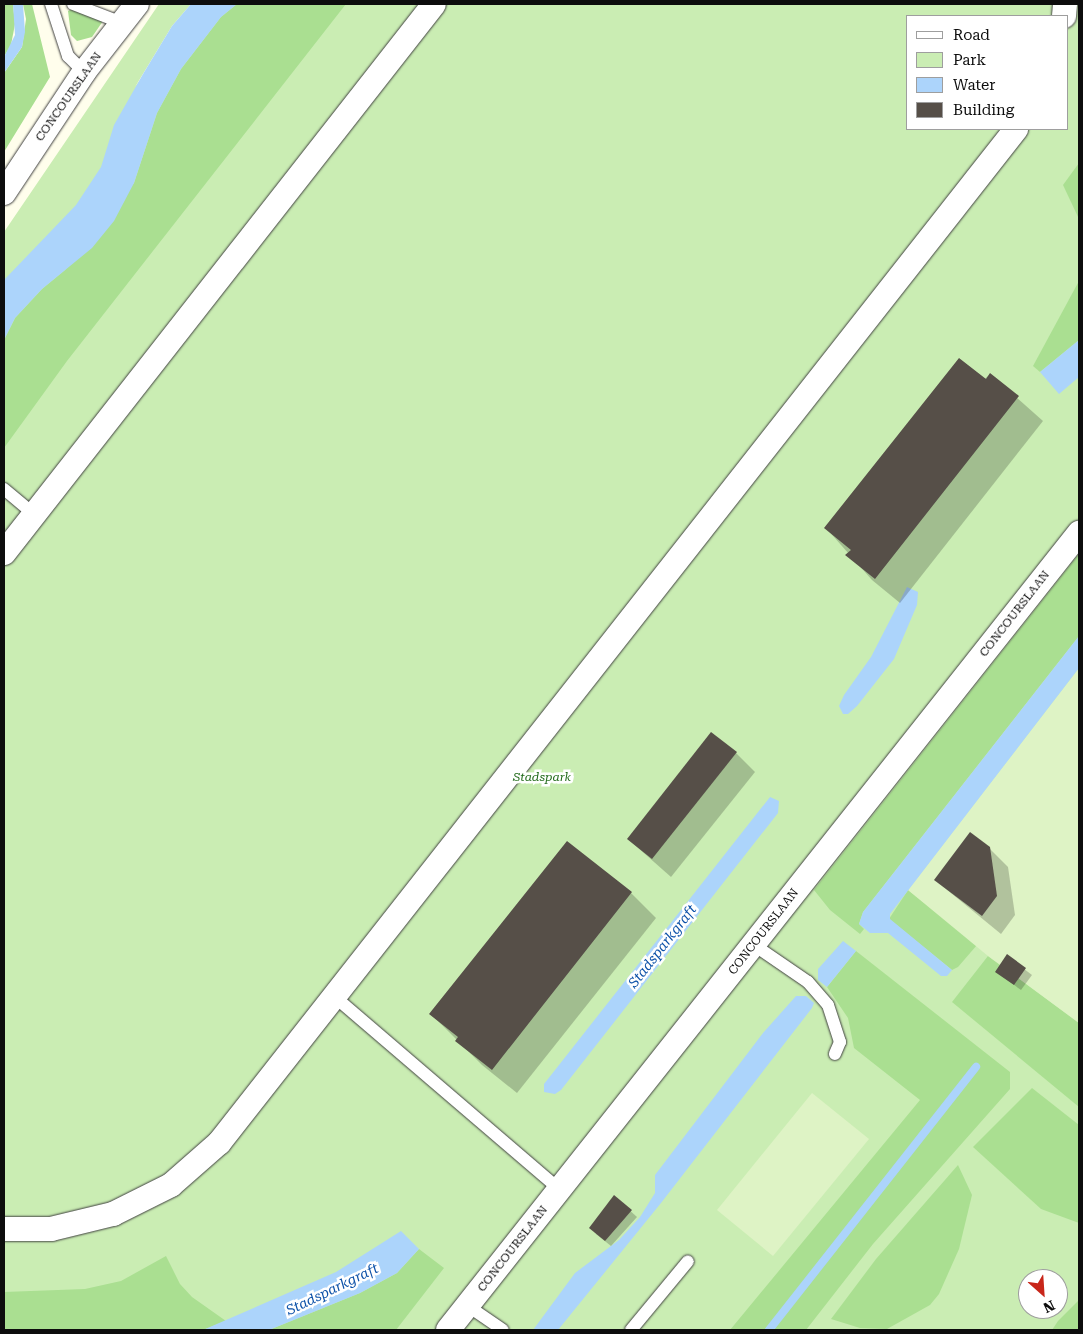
<!DOCTYPE html>
<style>
body{margin:0}
#map{position:relative;width:1083px;height:1334px;overflow:hidden;background:#fffeec;font-family:"Roboto Serif",serif}
div>[style]{position:absolute}
[style*='--x']{left:calc(var(--x)*1px);top:calc(var(--y)*1px);width:calc(var(--w)*1px);rotate:calc(var(--a)*1deg)}
.green>*{inset:0;background:#caedb3}
.forest>*{inset:0;background:#aadf91}
.pitch>*{inset:0;background:#def3c5}
.water>*{inset:0;background:#acd4fb}
.shadow>*{inset:0;background:#0003}
.stream>*{height:8px;margin:-4px;padding:0 4px;transform-origin:4px;border-radius:4px;background:#acd4fb}
.building>*{inset:0;background:#564f48}
.roads{filter:drop-shadow(0 0 1px #404040) drop-shadow(0 0 1px #404040)}
.lane>*{height:12px;margin:-6px;padding:0 6px;transform-origin:6px;border-radius:6px;background:#fff}
.street>*{height:24px;margin:-12px;padding:0 12px;transform-origin:12px;border-radius:12px;background:#fff}
span{translate:-50% -50%;white-space:nowrap;text-align:center;line-height:1.15;-webkit-text-stroke:5px #fff;paint-order:stroke}
.street-label{font-size:12px;color:#0d0d0d}
.park-label{font-size:12px;color:#1f6918;font-style:italic}
.water-label{font-size:14px;color:#0c51a8;font-style:italic}
.frame{position:absolute;inset:0;border:5px solid #0d0d0d;pointer-events:none}
.legend{position:absolute;left:906px;top:15px;width:162px;height:115px;box-sizing:border-box;background:#fff;border:1px solid #9e9e9e;margin:0;padding:6px 9px;list-style:none;font-size:15px;color:#0d0d0d}
.legend li{display:flex;align-items:center;gap:10px;height:25px}
.legend b{width:25px;border:1px solid #9e9e9e}
.north{position:absolute;left:1018px;top:1269px;width:50px;height:50px;box-sizing:border-box;background:#fff;border:1px solid #9e9e9e;border-radius:50%;rotate:154deg;font-size:14px;font-weight:700;line-height:20px;text-align:center;color:#0d0d0d}
.north::after{content:'';display:block;margin:auto;width:18px;height:22px;background:#c8261a;clip-path:polygon(50% 0,100% 100%,50% 72%,0 100%)}
</style>
<div id="map">
<div class="green">
<i style="clip-path:polygon(evenodd,159px 4px,191px 4px,172px 26px,135px 87px,195px 4px,1079px 4px,1079px 1330px,4px 1330px,4px 232px,159px 4px,907px 16px,1067px 16px,1067px 129px,907px 129px,907px 16px,159px 4px,1028px 1279px,1058px 1279px,1058px 1309px,1028px 1309px,1028px 1279px)"></i>
</div>
<div class="forest">
<i style="clip-path:polygon(4px 4px,13px 4px,15px 24px,11px 45px,4px 57px)"></i>
<i style="clip-path:polygon(23px 4px,32px 4px,50px 77px,4px 152px,4px 73px,22px 47px,26px 19px)"></i>
<i style="clip-path:polygon(237px 4px,346px 4px,67px 361px,4px 448px,4px 340px,15px 318px,42px 289px,65px 270px,134px 183px,157px 113px,181px 69px,221px 17px)"></i>
<i style="clip-path:polygon(72px 9px,103px 21px,92px 37px,77px 41px,71px 35px,68px 11px)"></i>
<i style="clip-path:polygon(1079px 163px,1079px 219px,1063px 185px)"></i>
<i style="clip-path:polygon(1079px 281px,1079px 340px,1040px 372px,1033px 366px)"></i>
<i style="clip-path:polygon(1079px 554px,1079px 636px,863px 912px,859px 924px,864px 929px,860px 934px,830px 910px,814px 890px)"></i>
<i style="clip-path:polygon(908px 890px,977px 945px,958px 967px,952px 970px,889px 919px)"></i>
<i style="clip-path:polygon(856px 951px,1010px 1072px,1010px 1089px,873px 1244px,806px 1330px,730px 1330px,920px 1100px,854px 1048px,848px 1018px,827px 987px)"></i>
<i style="clip-path:polygon(988px 956px,1079px 1023px,1079px 1107px,952px 1002px)"></i>
<i style="clip-path:polygon(1032px 1088px,1079px 1125px,1079px 1223px,1041px 1209px,973px 1147px)"></i>
<i style="clip-path:polygon(958px 1165px,972px 1195px,959px 1249px,939px 1294px,930px 1305px,887px 1329px,860px 1328px,831px 1319px,876px 1259px)"></i>
<i style="clip-path:polygon(419px 1249px,444px 1268px,396px 1330px,269px 1330px,360px 1293px,397px 1273px)"></i>
<i style="clip-path:polygon(166px 1256px,180px 1284px,192px 1297px,226px 1321px,203px 1330px,4px 1330px,4px 1292px,85px 1289px,121px 1281px)"></i>
<i style="clip-path:polygon(1079px 1300px,1079px 1330px,1052px 1330px,1058px 1321px)"></i>
</div>
<div class="pitch">
<i style="clip-path:polygon(1079px 668px,1079px 1023px,988px 956px,908px 890px)"></i>
<i style="clip-path:polygon(812px 1093px,869px 1139px,773px 1256px,717px 1210px)"></i>
</div>
<div class="water">
<i style="clip-path:polygon(13px 4px,23px 4px,25px 32px,22px 47px,4px 73px,4px 57px,15px 35px)"></i>
<i style="clip-path:polygon(191px 4px,237px 4px,221px 17px,181px 69px,157px 113px,134px 183px,114px 221px,92px 248px,42px 289px,15px 318px,4px 340px,4px 280px,76px 205px,101px 167px,114px 125px,143px 74px,172px 26px)"></i>
<i style="clip-path:polygon(1079px 340px,1079px 377px,1059px 394px,1040px 372px)"></i>
<i style="clip-path:polygon(907px 587px,918px 592px,917px 605px,894px 659px,857px 706px,848px 714px,843px 714px,839px 706px,844px 695px,871px 657px)"></i>
<i style="clip-path:polygon(1079px 636px,1079px 668px,890px 914px,890px 919px,952px 970px,947px 976px,941px 976px,888px 933px,870px 933px,859px 924px,863px 912px)"></i>
<i style="clip-path:polygon(770px 797px,779px 801px,778px 813px,561px 1090px,555px 1094px,544px 1092px,544px 1084px)"></i>
<i style="clip-path:polygon(843px 941px,856px 951px,827px 987px,818px 980px,818px 969px)"></i>
<i style="clip-path:polygon(796px 996px,806px 996px,814px 1003px,812px 1008px,661px 1203px,558px 1330px,533px 1330px,575px 1273px,619px 1240px,640px 1217px,655px 1193px,655px 1175px,763px 1033px)"></i>
<i style="clip-path:polygon(401px 1231px,419px 1249px,397px 1273px,360px 1293px,269px 1330px,203px 1330px,336px 1272px)"></i>
</div>
<div class="shadow">
<i style="clip-path:polygon(990px 374px,1043px 421px,900px 603px,872px 580px,826px 528px)"></i>
<i style="clip-path:polygon(736px 753px,755px 772px,671px 877px,628px 839px)"></i>
<i style="clip-path:polygon(989px 848px,1008px 867px,1015px 915px,1001px 934px,935px 880px)"></i>
<i style="clip-path:polygon(631px 893px,656px 918px,517px 1093px,482px 1065px,431px 1014px)"></i>
<i style="clip-path:polygon(1007px 956px,1032px 975px,1021px 990px,996px 972px)"></i>
<i style="clip-path:polygon(615px 1197px,637px 1217px,611px 1246px,596px 1234px)"></i>
</div>
<div class="stream">
<i style="--x:769;--y:1330;--w:335;--a:-51.8"></i>
</div>
<div class="building">
<i style="clip-path:polygon(959px 358px,986px 379px,990px 373px,1019px 396px,875px 579px,845px 555px,851px 550px,824px 528px)"></i>
<i style="clip-path:polygon(711px 732px,737px 752px,652px 859px,627px 839px)"></i>
<i style="clip-path:polygon(970px 832px,990px 847px,997px 896px,982px 916px,934px 880px)"></i>
<i style="clip-path:polygon(567px 841px,632px 892px,492px 1070px,455px 1041px,458px 1037px,429px 1014px)"></i>
<i style="clip-path:polygon(1007px 954px,1026px 968px,1014px 985px,995px 972px)"></i>
<i style="clip-path:polygon(614px 1195px,632px 1210px,605px 1241px,589px 1228px)"></i>
</div>
<div class="roads">
<div class="lane">
<i style="--x:51;--y:4;--w:55;--a:71.9"></i>
<i style="--x:68;--y:56;--w:23;--a:45"></i>
<i style="--x:73;--y:4;--w:53;--a:21.2"></i>
<i style="--x:4;--y:489;--w:39;--a:40"></i>
<i style="--x:754;--y:945;--w:65;--a:34.4"></i>
<i style="--x:808;--y:982;--w:30;--a:49"></i>
<i style="--x:828;--y:1005;--w:39;--a:72"></i>
<i style="--x:840;--y:1042;--w:13;--a:113"></i>
<i style="--x:335;--y:997;--w:296;--a:40.6"></i>
<i style="--x:468;--y:1306;--w:42;--a:34.4"></i>
<i style="--x:631;--y:1330;--w:89;--a:-50.4"></i>
</div>
<div class="street">
<i style="--x:1064;--y:16;--w:12;--a:-85"></i>
<i style="--x:4;--y:193;--w:145;--a:-56.5"></i>
<i style="--x:84;--y:72;--w:86;--a:-52.1"></i>
<i style="--x:4;--y:553;--w:697;--a:-51.93"></i>
<i style="--x:4;--y:1229;--w:47;--a:0"></i>
<i style="--x:51;--y:1229;--w:64;--a:-13.6"></i>
<i style="--x:113;--y:1214;--w:65;--a:-26.6"></i>
<i style="--x:171;--y:1185;--w:64;--a:-41.2"></i>
<i style="--x:219;--y:1143;--w:1290;--a:-51.83"></i>
<i style="--x:448;--y:1330;--w:1017;--a:-51.63"></i>
</div>
</div>
<div class="street-label">
<span style="left:69px;top:97px;rotate:-55deg">CONCOURSLAAN</span>
<span style="left:1015px;top:614px;rotate:-52deg">CONCOURSLAAN</span>
<span style="left:764px;top:932px;rotate:-52deg">CONCOURSLAAN</span>
<span style="left:513px;top:1249px;rotate:-52deg">CONCOURSLAAN</span>
</div>
<div class="park-label">
<span style="left:542px;top:778px">Stadspark</span>
</div>
<div class="water-label">
<span style="left:662px;top:946px;rotate:-52deg">Stadsparkgraft</span>
<span style="left:332px;top:1289px;rotate:-26deg">Stadsparkgraft</span>
</div>
<div class="frame"></div>
<ul class="legend">
<li><b style="height:6px;background:#fff"></b>Road</li>
<li><b style="height:14px;background:#caedb3"></b>Park</li>
<li><b style="height:14px;background:#acd4fb"></b>Water</li>
<li><b style="height:14px;background:#564f48"></b>Building</li>
</ul>
<div class="north">N</div>
</div>
